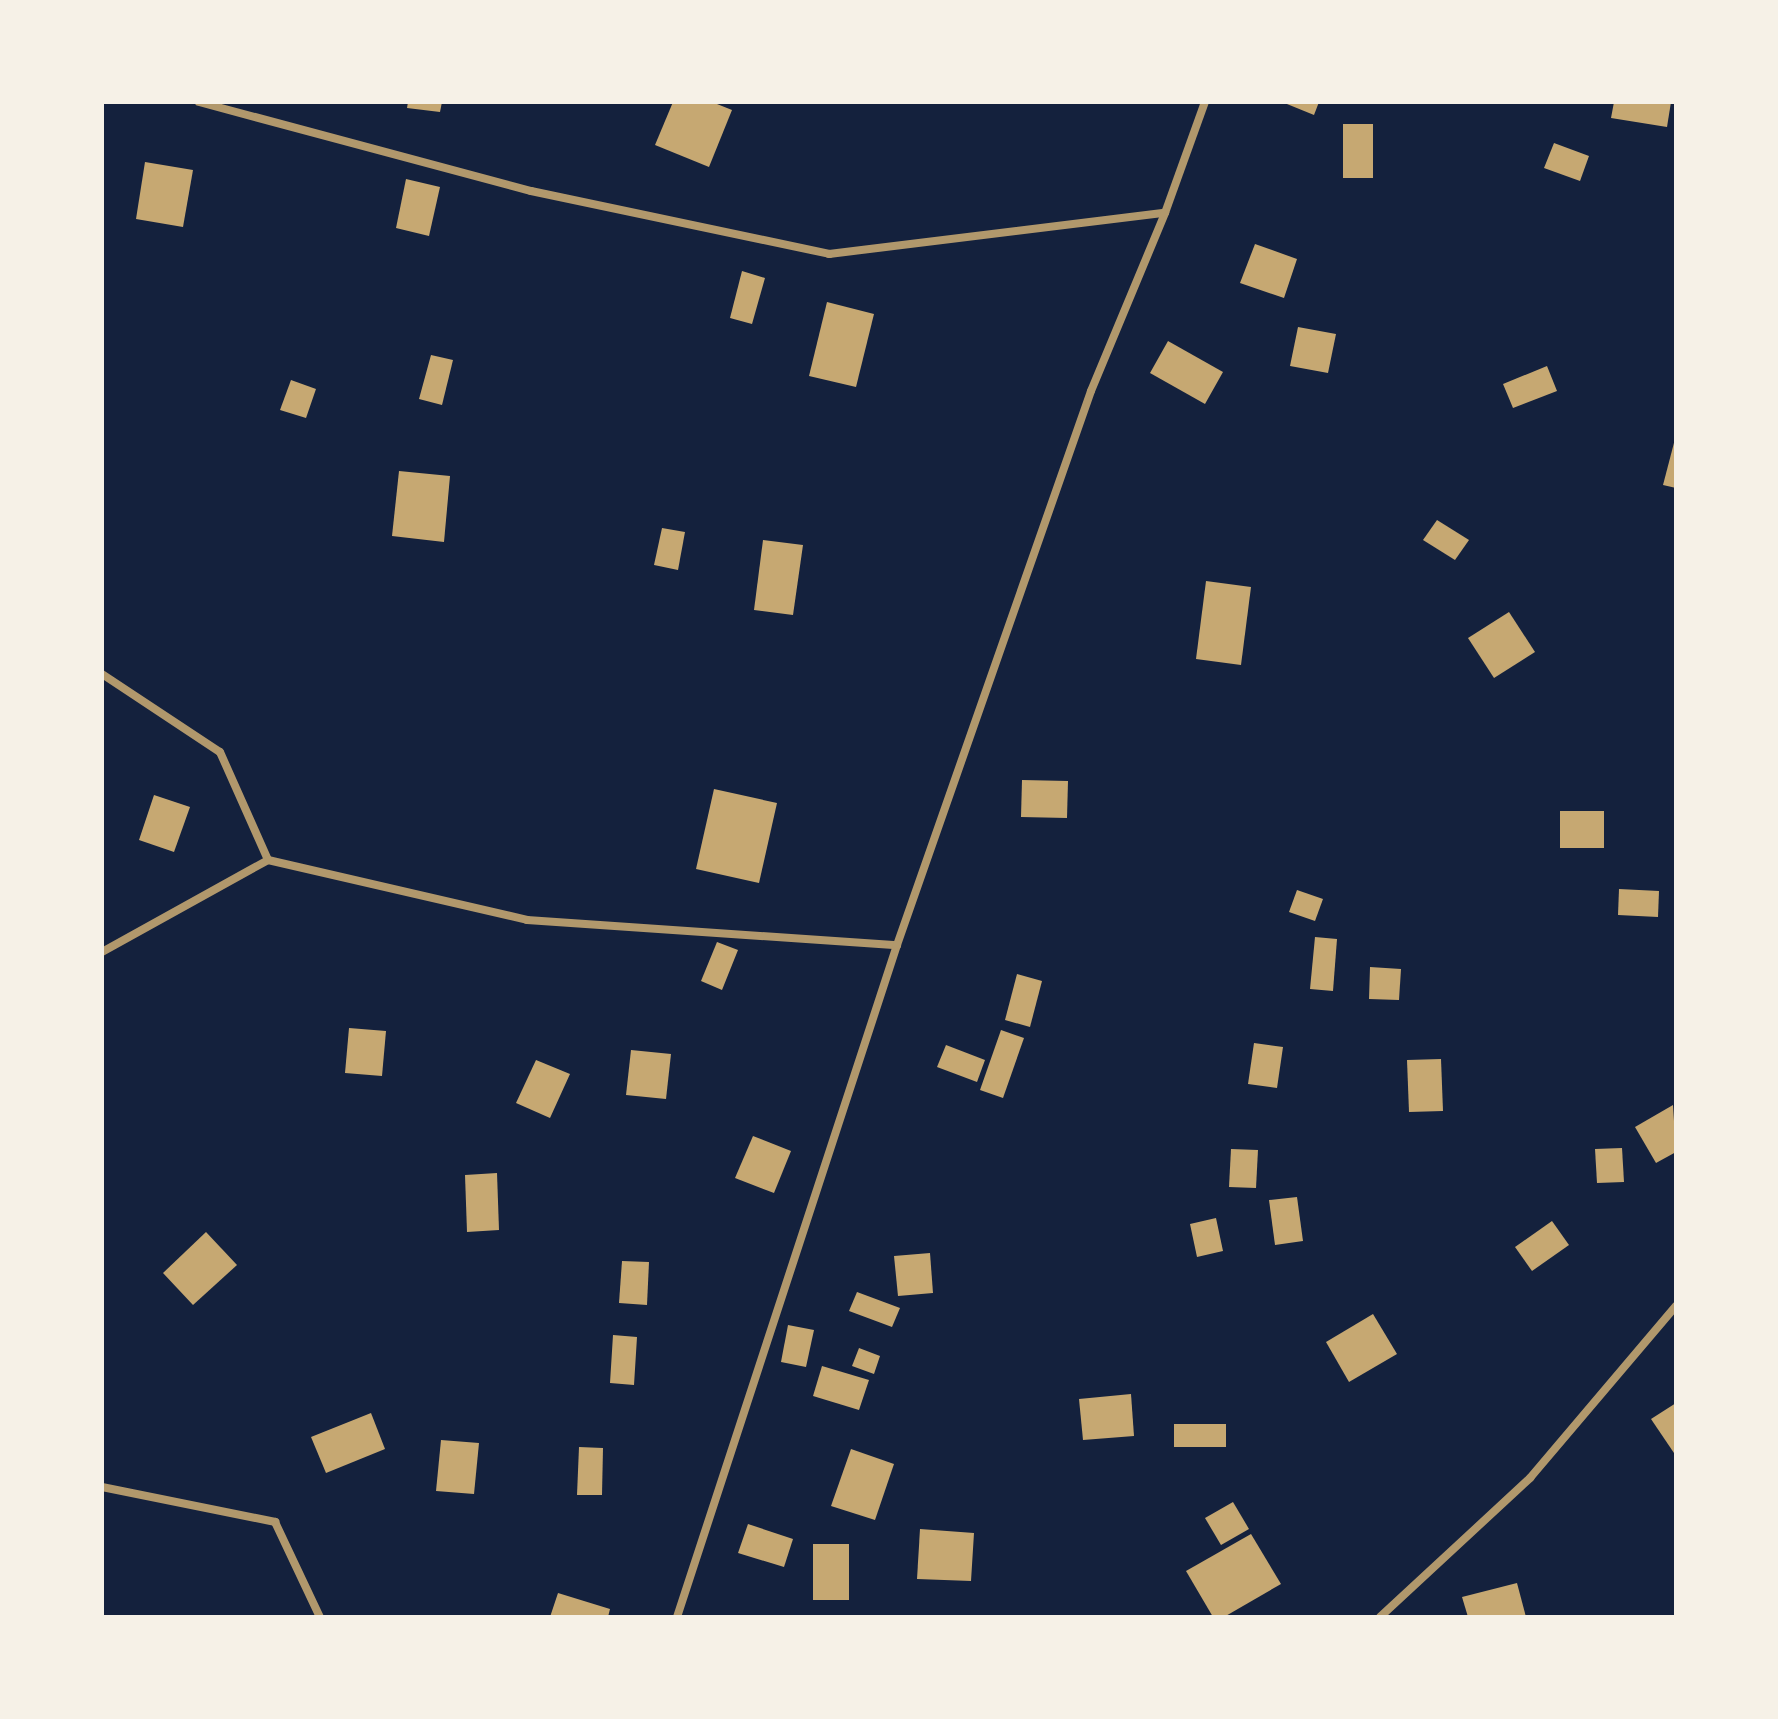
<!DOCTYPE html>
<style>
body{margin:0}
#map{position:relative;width:1778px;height:1719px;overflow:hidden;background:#14213d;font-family:"Fira Sans Condensed",sans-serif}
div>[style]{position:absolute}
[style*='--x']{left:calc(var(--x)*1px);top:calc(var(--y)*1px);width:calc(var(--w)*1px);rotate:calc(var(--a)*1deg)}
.building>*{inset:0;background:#c6a872}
.minor>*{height:8px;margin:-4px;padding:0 4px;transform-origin:4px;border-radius:4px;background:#b1986c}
span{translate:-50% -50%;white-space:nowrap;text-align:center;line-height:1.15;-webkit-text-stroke:7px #f6f1e7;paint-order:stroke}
.frame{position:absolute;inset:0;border:104px solid #f6f1e7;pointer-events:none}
</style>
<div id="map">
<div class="building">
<i style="clip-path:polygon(408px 102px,442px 102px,440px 112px,407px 108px)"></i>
<i style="clip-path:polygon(673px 102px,712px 102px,732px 110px,709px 167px,655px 145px)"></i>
<i style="clip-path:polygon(1282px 102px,1319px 102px,1314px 115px)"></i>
<i style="clip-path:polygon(1614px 102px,1671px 102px,1667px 127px,1611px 118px)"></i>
<i style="clip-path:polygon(1343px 124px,1373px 124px,1373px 178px,1343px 178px)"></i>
<i style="clip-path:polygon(1554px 143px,1589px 156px,1580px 181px,1544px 168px)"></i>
<i style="clip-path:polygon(145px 162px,193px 170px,183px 227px,136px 219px)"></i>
<i style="clip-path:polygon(406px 179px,440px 187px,429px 236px,396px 228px)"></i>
<i style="clip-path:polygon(1255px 244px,1297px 259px,1284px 298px,1240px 283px)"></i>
<i style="clip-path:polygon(742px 271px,765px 278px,752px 324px,730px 318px)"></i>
<i style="clip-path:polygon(827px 302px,874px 314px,856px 387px,809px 376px)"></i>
<i style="clip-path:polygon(1298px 327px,1336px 334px,1328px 373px,1290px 366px)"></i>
<i style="clip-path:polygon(1168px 341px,1223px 372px,1205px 404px,1150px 373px)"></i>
<i style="clip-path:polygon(431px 355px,453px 360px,442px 405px,419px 399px)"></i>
<i style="clip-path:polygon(1547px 366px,1557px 391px,1513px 408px,1503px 384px)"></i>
<i style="clip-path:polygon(291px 380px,316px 389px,306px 418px,280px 410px)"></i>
<i style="clip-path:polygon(1675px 439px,1676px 439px,1676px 488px,1663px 485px)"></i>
<i style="clip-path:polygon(399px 471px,450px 476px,444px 542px,392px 536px)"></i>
<i style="clip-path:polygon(1437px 520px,1469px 540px,1455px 560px,1423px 540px)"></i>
<i style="clip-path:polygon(662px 528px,685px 532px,678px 570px,654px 565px)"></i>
<i style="clip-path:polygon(763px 540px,803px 545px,793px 615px,754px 610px)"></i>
<i style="clip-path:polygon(1206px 581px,1251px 587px,1241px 665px,1196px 659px)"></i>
<i style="clip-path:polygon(1509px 612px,1535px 652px,1494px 678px,1468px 638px)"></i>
<i style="clip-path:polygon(1022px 780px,1068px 781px,1067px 818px,1021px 817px)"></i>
<i style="clip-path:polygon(714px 789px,777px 803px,759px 883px,696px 869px)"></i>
<i style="clip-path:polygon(154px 795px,190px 807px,174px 852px,139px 840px)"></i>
<i style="clip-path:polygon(1560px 811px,1604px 811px,1604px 848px,1560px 848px)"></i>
<i style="clip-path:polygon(1619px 889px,1659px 891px,1658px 917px,1618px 915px)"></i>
<i style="clip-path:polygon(1297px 890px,1323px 899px,1315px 921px,1289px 912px)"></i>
<i style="clip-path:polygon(1315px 937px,1337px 939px,1333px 991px,1310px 989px)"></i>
<i style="clip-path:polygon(717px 942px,738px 950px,722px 990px,701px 981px)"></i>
<i style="clip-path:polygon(1370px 967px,1401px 969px,1399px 1000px,1369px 999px)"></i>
<i style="clip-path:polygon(1017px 974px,1042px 981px,1030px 1027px,1005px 1020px)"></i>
<i style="clip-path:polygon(349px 1028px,386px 1031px,382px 1076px,345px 1073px)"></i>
<i style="clip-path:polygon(1001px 1030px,1024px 1038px,1003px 1098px,980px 1090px)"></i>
<i style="clip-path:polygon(1254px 1043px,1283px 1047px,1277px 1088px,1248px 1084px)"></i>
<i style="clip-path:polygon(946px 1045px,985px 1060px,977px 1082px,937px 1067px)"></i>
<i style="clip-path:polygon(631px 1050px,671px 1054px,666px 1099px,626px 1095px)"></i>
<i style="clip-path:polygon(1441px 1059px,1443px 1111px,1409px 1112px,1407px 1060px)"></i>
<i style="clip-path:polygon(536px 1060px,570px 1074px,550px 1118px,516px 1103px)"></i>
<i style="clip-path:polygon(1673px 1105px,1676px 1152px,1656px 1163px,1635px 1127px)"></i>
<i style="clip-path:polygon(753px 1136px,791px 1151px,774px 1193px,735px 1178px)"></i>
<i style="clip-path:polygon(1622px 1148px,1624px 1182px,1597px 1183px,1595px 1149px)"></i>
<i style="clip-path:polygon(1231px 1149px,1258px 1150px,1256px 1188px,1229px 1187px)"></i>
<i style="clip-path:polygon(497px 1173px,499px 1230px,467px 1232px,465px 1175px)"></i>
<i style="clip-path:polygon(1297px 1197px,1303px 1241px,1275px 1245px,1269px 1200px)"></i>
<i style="clip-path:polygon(1216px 1218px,1223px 1251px,1197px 1257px,1190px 1224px)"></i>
<i style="clip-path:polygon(1552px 1221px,1569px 1245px,1532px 1271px,1515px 1247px)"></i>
<i style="clip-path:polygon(206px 1232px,237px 1265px,193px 1305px,163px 1273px)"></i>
<i style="clip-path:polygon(930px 1253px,933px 1293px,898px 1296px,894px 1256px)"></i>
<i style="clip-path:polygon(622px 1261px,649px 1262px,647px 1305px,619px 1303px)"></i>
<i style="clip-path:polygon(857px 1292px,900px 1308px,892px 1327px,849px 1311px)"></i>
<i style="clip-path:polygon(1373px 1314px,1397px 1354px,1349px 1382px,1326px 1342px)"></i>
<i style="clip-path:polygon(788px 1325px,814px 1330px,806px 1367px,781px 1362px)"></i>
<i style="clip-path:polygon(613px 1335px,637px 1337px,634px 1385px,610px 1383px)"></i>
<i style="clip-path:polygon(859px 1348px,880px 1356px,874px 1374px,852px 1366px)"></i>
<i style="clip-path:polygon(822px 1366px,869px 1380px,859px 1410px,813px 1396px)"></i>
<i style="clip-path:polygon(1131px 1394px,1134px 1436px,1083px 1440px,1079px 1399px)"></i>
<i style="clip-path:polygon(1676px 1403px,1676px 1456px,1651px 1419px)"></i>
<i style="clip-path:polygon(371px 1413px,385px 1449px,326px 1473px,311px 1437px)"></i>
<i style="clip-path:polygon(1174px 1424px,1226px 1424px,1226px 1447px,1174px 1447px)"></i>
<i style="clip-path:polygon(441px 1440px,479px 1443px,474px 1494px,436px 1491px)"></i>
<i style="clip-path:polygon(579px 1447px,603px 1448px,602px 1495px,577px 1495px)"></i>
<i style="clip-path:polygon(851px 1449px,894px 1464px,875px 1520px,831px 1506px)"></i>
<i style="clip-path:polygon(1233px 1502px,1249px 1529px,1221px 1545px,1205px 1518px)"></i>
<i style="clip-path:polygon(748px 1524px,793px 1539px,784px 1567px,738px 1553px)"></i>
<i style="clip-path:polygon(920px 1529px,974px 1533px,971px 1581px,917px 1579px)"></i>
<i style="clip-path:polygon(1251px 1534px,1281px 1584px,1224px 1617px,1213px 1617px,1186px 1571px)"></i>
<i style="clip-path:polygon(813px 1544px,849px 1544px,849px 1600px,813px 1600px)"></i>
<i style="clip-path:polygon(1517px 1583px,1526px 1617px,1468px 1617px,1462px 1597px)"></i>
<i style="clip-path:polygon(558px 1593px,610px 1609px,608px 1617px,550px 1617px)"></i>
</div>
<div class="minor">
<i style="--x:199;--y:102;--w:344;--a:15"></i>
<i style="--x:531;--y:191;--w:305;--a:11.9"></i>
<i style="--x:829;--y:254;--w:338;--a:-7"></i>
<i style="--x:102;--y:674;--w:141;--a:33.5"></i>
<i style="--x:220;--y:752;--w:118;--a:66"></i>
<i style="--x:102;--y:952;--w:190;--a:-29"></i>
<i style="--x:268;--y:860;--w:266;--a:13"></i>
<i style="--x:527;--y:920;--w:371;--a:3.9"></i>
<i style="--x:102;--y:1487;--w:177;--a:11.4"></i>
<i style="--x:275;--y:1522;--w:105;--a:64.7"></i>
<i style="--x:677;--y:1617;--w:707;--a:-71.87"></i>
<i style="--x:897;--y:945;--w:587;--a:-70.7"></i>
<i style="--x:1091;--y:391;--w:193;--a:-67.4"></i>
<i style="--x:1165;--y:213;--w:118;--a:-70.2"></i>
<i style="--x:1380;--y:1617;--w:205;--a:-42.8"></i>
<i style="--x:1530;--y:1478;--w:226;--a:-49.7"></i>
</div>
<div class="frame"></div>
</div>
